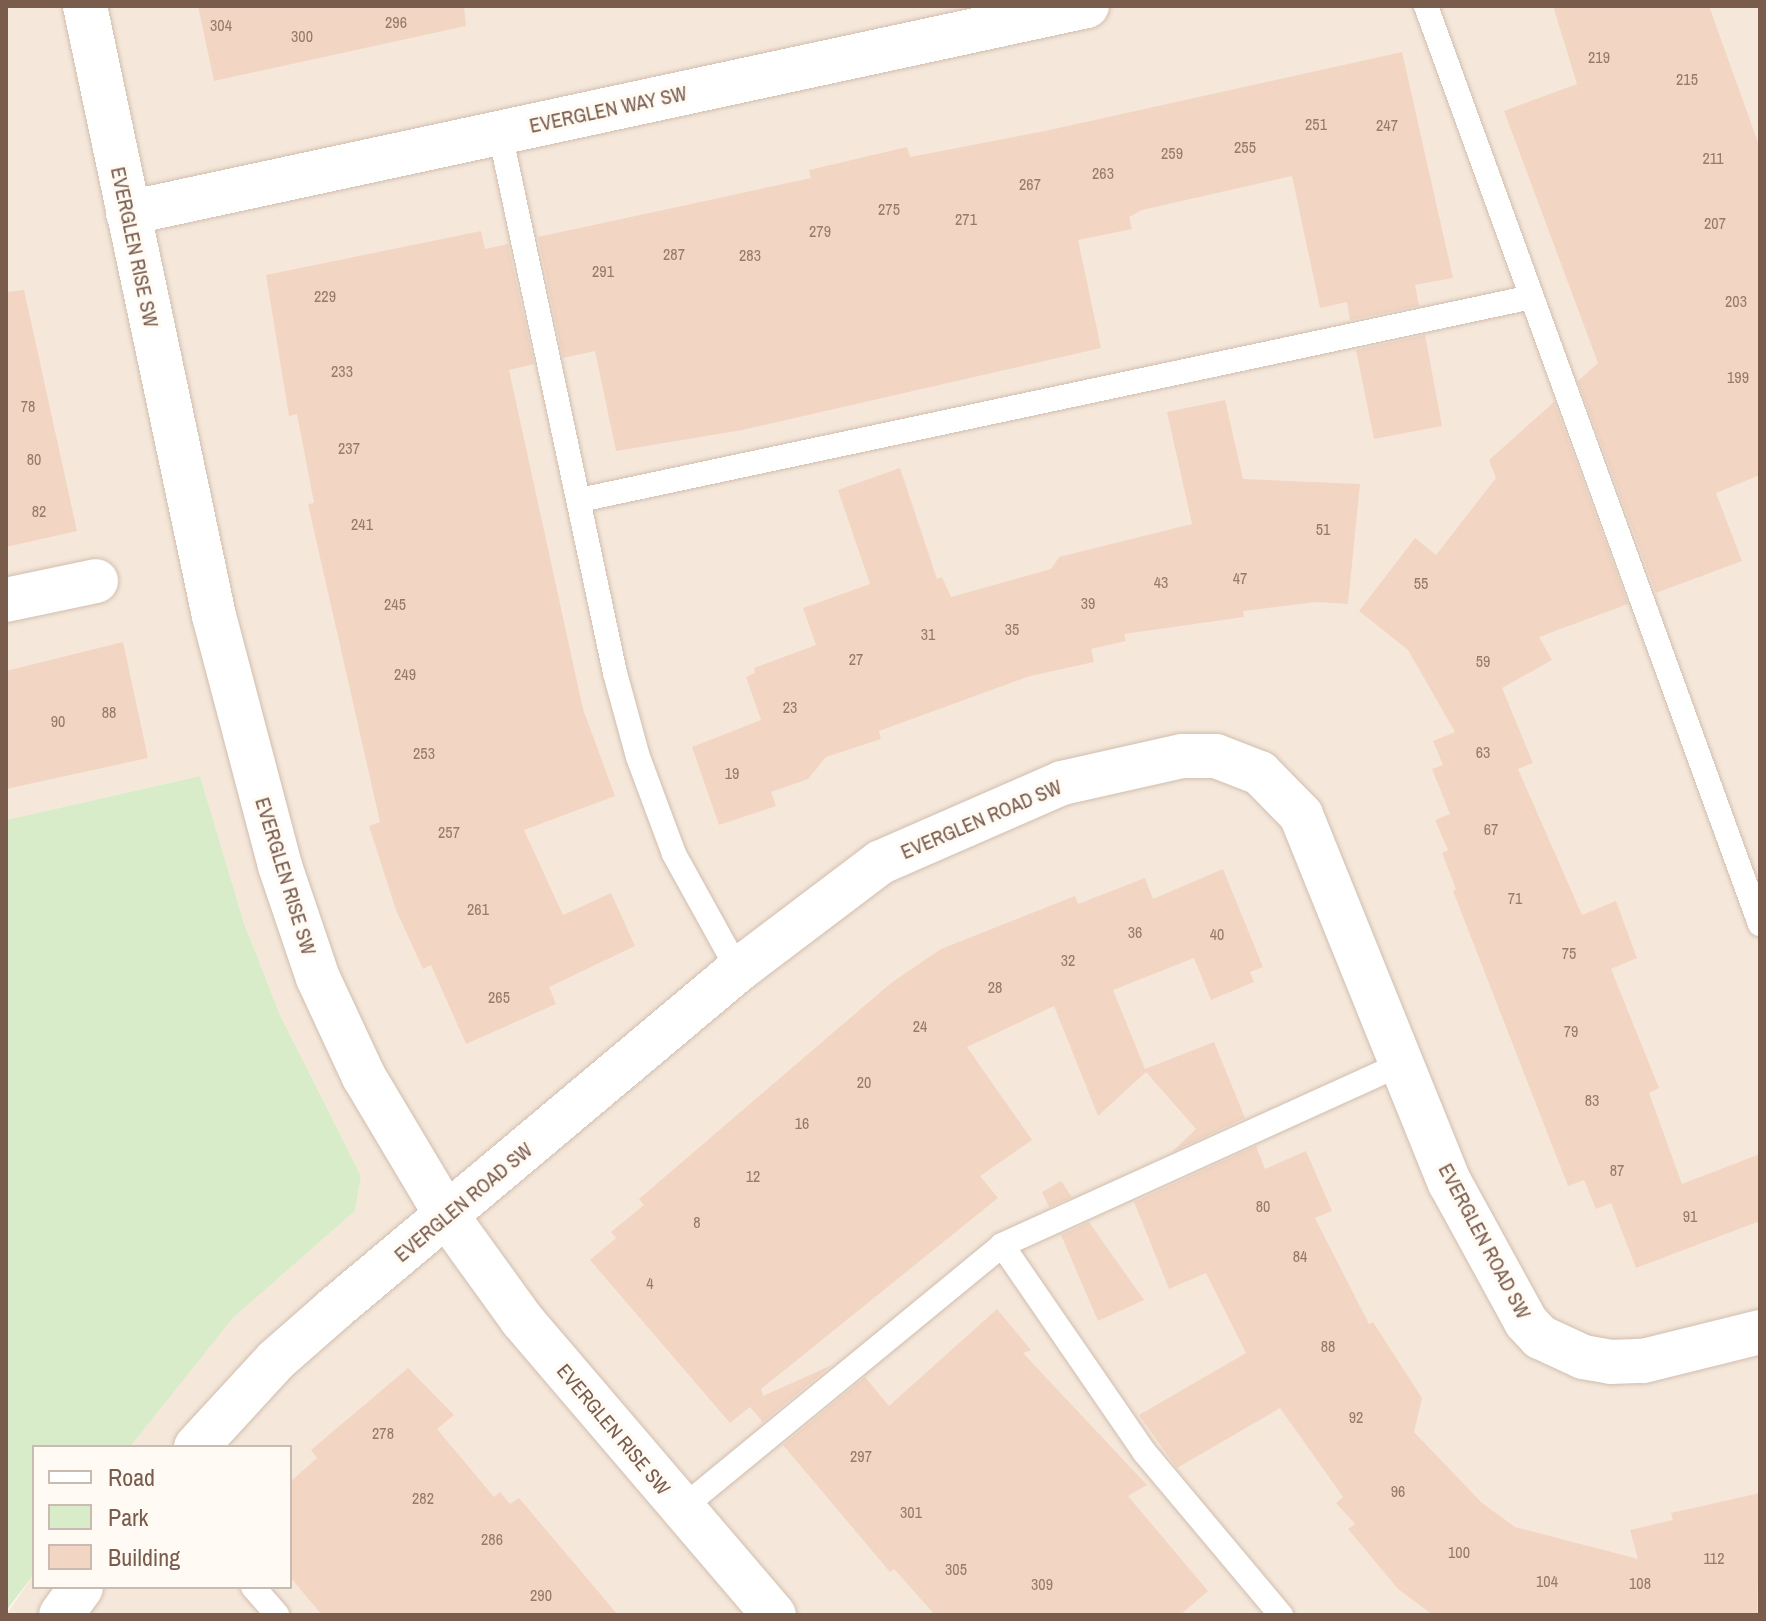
<!DOCTYPE html>
<style>
body{margin:0}
#map{position:relative;width:1766px;height:1621px;overflow:hidden;background:#fdf6ec;font-family:"Archivo Narrow",sans-serif}
div>[style]{position:absolute}
[style*='--x']{left:calc(var(--x)*1px);top:calc(var(--y)*1px);width:calc(var(--w)*1px);rotate:calc(var(--a)*1deg)}
.residential>*{inset:0;background:#f5e8da}
.green>*{inset:0;background:#d8ecc9}
.building>*{inset:0;background:#f3d5c3}
.roads{filter:drop-shadow(0 0 2px #d1beb0) drop-shadow(0 0 2px #d1beb0)}
.lane>*{height:24px;margin:-12px;padding:0 12px;transform-origin:12px;border-radius:12px;background:#fff}
.street>*{height:44px;margin:-22px;padding:0 22px;transform-origin:22px;border-radius:22px;background:#fff}
span{translate:-50% -50%;white-space:nowrap;text-align:center;line-height:1.15;-webkit-text-stroke:6px #fffaf3;paint-order:stroke}
.number-label{font-size:16px;color:#987a6a}
.number-label span{-webkit-text-stroke-width:0}
.street-label{font-size:20px;color:#7a5c4d}
.frame{position:absolute;inset:0;border:8px solid #7a5c4d;pointer-events:none}
.legend{position:absolute;left:32px;top:1445px;width:260px;height:144px;box-sizing:border-box;background:#fffaf3;border:2px solid #cabbb1;margin:0;padding:10px 14px;list-style:none;font-size:24px;color:#7a5c4d}
.legend li{display:flex;align-items:center;gap:16px;height:40px}
.legend b{width:40px;border:2px solid #cabbb1}
</style>
<div id="map">
<div class="residential">
<i style="clip-path:polygon(6px 6px,1760px 6px,1760px 1615px,6px 1615px,34px 1574px,34px 1587px,290px 1587px,290px 1447px,130px 1447px,233px 1318px,355px 1211px,361px 1176px,280px 1015px,244px 923px,200px 776px,6px 820px)"></i>
</div>
<div class="green">
<i style="clip-path:polygon(200px 776px,244px 923px,280px 1015px,361px 1176px,355px 1211px,233px 1318px,130px 1447px,34px 1447px,34px 1574px,6px 1611px,6px 820px)"></i>
</div>
<div class="building">
<i style="clip-path:polygon(198px 6px,464px 6px,466px 26px,214px 81px)"></i>
<i style="clip-path:polygon(1553px 6px,1709px 6px,1760px 148px,1760px 475px,1716px 493px,1742px 561px,1656px 593px,1578px 381px,1598px 363px,1504px 111px,1577px 84px)"></i>
<i style="clip-path:polygon(1402px 52px,1453px 278px,1415px 285px,1419px 306px,1350px 320px,1347px 302px,1320px 308px,1292px 176px,1142px 210px,1129px 217px,1132px 229px,1078px 240px,1101px 348px,742px 430px,616px 451px,595px 351px,563px 358px,538px 237px,811px 178px,809px 170px,907px 147px,910px 157px,1045px 131px)"></i>
<i style="clip-path:polygon(481px 231px,485px 249px,508px 244px,534px 364px,509px 370px,583px 709px,615px 796px,524px 830px,563px 915px,611px 893px,635px 946px,549px 987px,556px 1004px,466px 1044px,431px 965px,423px 969px,396px 910px,369px 826px,380px 822px,308px 504px,314px 503px,297px 414px,289px 416px,266px 275px)"></i>
<i style="clip-path:polygon(24px 290px,77px 531px,6px 547px,6px 292px)"></i>
<i style="clip-path:polygon(1425px 335px,1442px 426px,1374px 439px,1356px 350px)"></i>
<i style="clip-path:polygon(1225px 400px,1243px 479px,1360px 484px,1348px 604px,1316px 602px,1243px 611px,1244px 617px,1124px 634px,1126px 641px,1091px 649px,1094px 662px,1030px 676px,879px 731px,881px 739px,826px 757px,808px 779px,771px 792px,776px 806px,719px 825px,692px 747px,761px 720px,746px 677px,755px 673px,754px 668px,816px 645px,803px 608px,870px 584px,838px 490px,900px 468px,937px 579px,942px 577px,951px 597px,1051px 569px,1059px 557px,1192px 524px,1167px 412px)"></i>
<i style="clip-path:polygon(1554px 402px,1628px 604px,1539px 637px,1552px 660px,1502px 688px,1533px 763px,1518px 769px,1582px 915px,1616px 901px,1637px 958px,1611px 969px,1659px 1088px,1649px 1093px,1682px 1184px,1760px 1154px,1760px 1221px,1636px 1268px,1611px 1203px,1596px 1209px,1584px 1180px,1568px 1186px,1453px 891px,1456px 889px,1442px 853px,1448px 850px,1435px 820px,1450px 814px,1432px 769px,1443px 765px,1433px 741px,1455px 732px,1408px 650px,1359px 611px,1415px 538px,1436px 555px,1496px 478px,1489px 460px)"></i>
<i style="clip-path:polygon(123px 642px,148px 758px,6px 789px,6px 671px)"></i>
<i style="clip-path:polygon(1223px 869px,1263px 967px,1250px 972px,1254px 982px,1211px 1000px,1194px 958px,1113px 990px,1145px 1069px,1214px 1042px,1245px 1118px,1172px 1152px,1196px 1129px,1146px 1072px,1098px 1116px,1054px 1006px,967px 1047px,1032px 1140px,980px 1176px,998px 1198px,761px 1389px,763px 1396px,832px 1365px,763px 1422px,750px 1407px,730px 1423px,590px 1260px,616px 1238px,611px 1232px,644px 1205px,639px 1199px,891px 983px,941px 949px,1075px 896px,1078px 904px,1145px 878px,1153px 899px)"></i>
<i style="clip-path:polygon(1256px 1146px,1265px 1169px,1306px 1151px,1332px 1211px,1315px 1218px,1369px 1324px,1373px 1322px,1422px 1398px,1414px 1432px,1482px 1503px,1515px 1527px,1638px 1559px,1630px 1530px,1673px 1520px,1671px 1513px,1760px 1493px,1757px 1615px,1433px 1615px,1398px 1589px,1348px 1529px,1355px 1524px,1336px 1503px,1343px 1497px,1280px 1408px,1177px 1468px,1139px 1415px,1246px 1353px,1206px 1273px,1169px 1289px,1134px 1202px)"></i>
<i style="clip-path:polygon(1061px 1181px,1072px 1197px,1049px 1207px,1042px 1192px)"></i>
<i style="clip-path:polygon(1089px 1222px,1144px 1300px,1098px 1321px,1061px 1235px)"></i>
<i style="clip-path:polygon(997px 1309px,1031px 1350px,1023px 1353px,1147px 1485px,1128px 1496px,1208px 1591px,1180px 1615px,935px 1615px,894px 1569px,890px 1572px,783px 1445px,865px 1377px,889px 1406px)"></i>
<i style="clip-path:polygon(408px 1368px,454px 1415px,437px 1429px,494px 1497px,500px 1492px,510px 1504px,519px 1498px,618px 1615px,322px 1615px,290px 1577px,290px 1482px,317px 1458px,311px 1450px)"></i>
</div>
<div class="roads">
<div class="lane">
<i style="--x:1426;--y:6;--w:977;--a:70.01"></i>
<i style="--x:500;--y:133;--w:552;--a:77.98"></i>
<i style="--x:615;--y:673;--w:87;--a:74.7"></i>
<i style="--x:638;--y:757;--w:103;--a:69.6"></i>
<i style="--x:674;--y:854;--w:132;--a:61.1"></i>
<i style="--x:580;--y:500;--w:973;--a:-12.04"></i>
<i style="--x:1002;--y:1245;--w:252;--a:55.5"></i>
<i style="--x:1145;--y:1453;--w:212;--a:50"></i>
<i style="--x:681;--y:1509;--w:416;--a:-39.4"></i>
<i style="--x:1002;--y:1245;--w:438;--a:-24.4"></i>
<i style="--x:253;--y:1587;--w:37;--a:49"></i>
</div>
<div class="street">
<i style="--x:85;--y:6;--w:623;--a:78.06"></i>
<i style="--x:214;--y:616;--w:259;--a:75.2"></i>
<i style="--x:280;--y:866;--w:118;--a:71.3"></i>
<i style="--x:318;--y:978;--w:109;--a:65.1"></i>
<i style="--x:364;--y:1077;--w:162;--a:59.2"></i>
<i style="--x:447;--y:1216;--w:128;--a:54.2"></i>
<i style="--x:522;--y:1320;--w:388;--a:49.5"></i>
<i style="--x:128;--y:213;--w:981;--a:-12.18"></i>
<i style="--x:6;--y:600;--w:92;--a:-11.9"></i>
<i style="--x:196;--y:1447;--w:118;--a:-47.4"></i>
<i style="--x:276;--y:1360;--w:77;--a:-41.3"></i>
<i style="--x:334;--y:1309;--w:527;--a:-40"></i>
<i style="--x:738;--y:970;--w:179;--a:-37.1"></i>
<i style="--x:881;--y:862;--w:197;--a:-23.6"></i>
<i style="--x:1062;--y:783;--w:123;--a:-12.7"></i>
<i style="--x:1182;--y:756;--w:34;--a:0"></i>
<i style="--x:1216;--y:756;--w:47;--a:21.1"></i>
<i style="--x:1260;--y:773;--w:59;--a:45.7"></i>
<i style="--x:1301;--y:815;--w:397;--a:68"></i>
<i style="--x:1450;--y:1183;--w:158;--a:61.3"></i>
<i style="--x:1526;--y:1322;--w:21;--a:47"></i>
<i style="--x:1540;--y:1337;--w:47;--a:24.9"></i>
<i style="--x:1583;--y:1357;--w:27;--a:10"></i>
<i style="--x:1610;--y:1362;--w:33;--a:-2"></i>
<i style="--x:1643;--y:1361;--w:121;--a:-13.9"></i>
<i style="--x:61;--y:1615;--w:34;--a:-54"></i>
</div>
</div>
<div class="number-label">
<span style="left:396px;top:22px">296</span>
<span style="left:221px;top:25px">304</span>
<span style="left:302px;top:36px">300</span>
<span style="left:1599px;top:57px">219</span>
<span style="left:1687px;top:79px">215</span>
<span style="left:1316px;top:124px">251</span>
<span style="left:1387px;top:125px">247</span>
<span style="left:1245px;top:147px">255</span>
<span style="left:1172px;top:153px">259</span>
<span style="left:1713px;top:158px">211</span>
<span style="left:1103px;top:173px">263</span>
<span style="left:1030px;top:184px">267</span>
<span style="left:889px;top:209px">275</span>
<span style="left:966px;top:219px">271</span>
<span style="left:1715px;top:223px">207</span>
<span style="left:820px;top:231px">279</span>
<span style="left:674px;top:254px">287</span>
<span style="left:750px;top:255px">283</span>
<span style="left:603px;top:271px">291</span>
<span style="left:325px;top:296px">229</span>
<span style="left:1736px;top:301px">203</span>
<span style="left:342px;top:371px">233</span>
<span style="left:1738px;top:377px">199</span>
<span style="left:28px;top:406px">78</span>
<span style="left:349px;top:448px">237</span>
<span style="left:34px;top:459px">80</span>
<span style="left:39px;top:511px">82</span>
<span style="left:362px;top:524px">241</span>
<span style="left:1323px;top:529px">51</span>
<span style="left:1240px;top:578px">47</span>
<span style="left:1161px;top:582px">43</span>
<span style="left:1421px;top:583px">55</span>
<span style="left:1088px;top:603px">39</span>
<span style="left:395px;top:604px">245</span>
<span style="left:1012px;top:629px">35</span>
<span style="left:928px;top:634px">31</span>
<span style="left:856px;top:659px">27</span>
<span style="left:1483px;top:661px">59</span>
<span style="left:405px;top:674px">249</span>
<span style="left:790px;top:707px">23</span>
<span style="left:109px;top:712px">88</span>
<span style="left:58px;top:721px">90</span>
<span style="left:1483px;top:752px">63</span>
<span style="left:424px;top:753px">253</span>
<span style="left:732px;top:773px">19</span>
<span style="left:1491px;top:829px">67</span>
<span style="left:449px;top:832px">257</span>
<span style="left:1515px;top:898px">71</span>
<span style="left:478px;top:909px">261</span>
<span style="left:1135px;top:932px">36</span>
<span style="left:1217px;top:934px">40</span>
<span style="left:1569px;top:953px">75</span>
<span style="left:1068px;top:960px">32</span>
<span style="left:995px;top:987px">28</span>
<span style="left:499px;top:997px">265</span>
<span style="left:920px;top:1026px">24</span>
<span style="left:1571px;top:1031px">79</span>
<span style="left:864px;top:1082px">20</span>
<span style="left:1592px;top:1100px">83</span>
<span style="left:802px;top:1123px">16</span>
<span style="left:1617px;top:1170px">87</span>
<span style="left:753px;top:1176px">12</span>
<span style="left:1263px;top:1206px">80</span>
<span style="left:1690px;top:1216px">91</span>
<span style="left:697px;top:1222px">8</span>
<span style="left:1300px;top:1256px">84</span>
<span style="left:650px;top:1283px">4</span>
<span style="left:1328px;top:1346px">88</span>
<span style="left:1356px;top:1417px">92</span>
<span style="left:383px;top:1433px">278</span>
<span style="left:861px;top:1456px">297</span>
<span style="left:1398px;top:1491px">96</span>
<span style="left:423px;top:1498px">282</span>
<span style="left:911px;top:1512px">301</span>
<span style="left:492px;top:1539px">286</span>
<span style="left:1459px;top:1552px">100</span>
<span style="left:1714px;top:1558px">112</span>
<span style="left:956px;top:1569px">305</span>
<span style="left:1547px;top:1581px">104</span>
<span style="left:1640px;top:1583px">108</span>
<span style="left:1042px;top:1584px">309</span>
<span style="left:541px;top:1595px">290</span>
</div>
<div class="street-label">
<span style="left:608px;top:109px;rotate:-12deg">EVERGLEN WAY SW</span>
<span style="left:135px;top:247px;rotate:78deg">EVERGLEN RISE SW</span>
<span style="left:981px;top:819px;rotate:-23deg">EVERGLEN ROAD SW</span>
<span style="left:286px;top:876px;rotate:73deg">EVERGLEN RISE SW</span>
<span style="left:463px;top:1202px;rotate:-40deg">EVERGLEN ROAD SW</span>
<span style="left:1485px;top:1241px;rotate:62deg">EVERGLEN ROAD SW</span>
<span style="left:614px;top:1429px;rotate:50deg">EVERGLEN RISE SW</span>
</div>
<div class="frame"></div>
<ul class="legend">
<li><b style="height:10px;background:#fff"></b>Road</li>
<li><b style="height:22px;background:#d8ecc9"></b>Park</li>
<li><b style="height:22px;background:#f3d5c3"></b>Building</li>
</ul>
</div>
